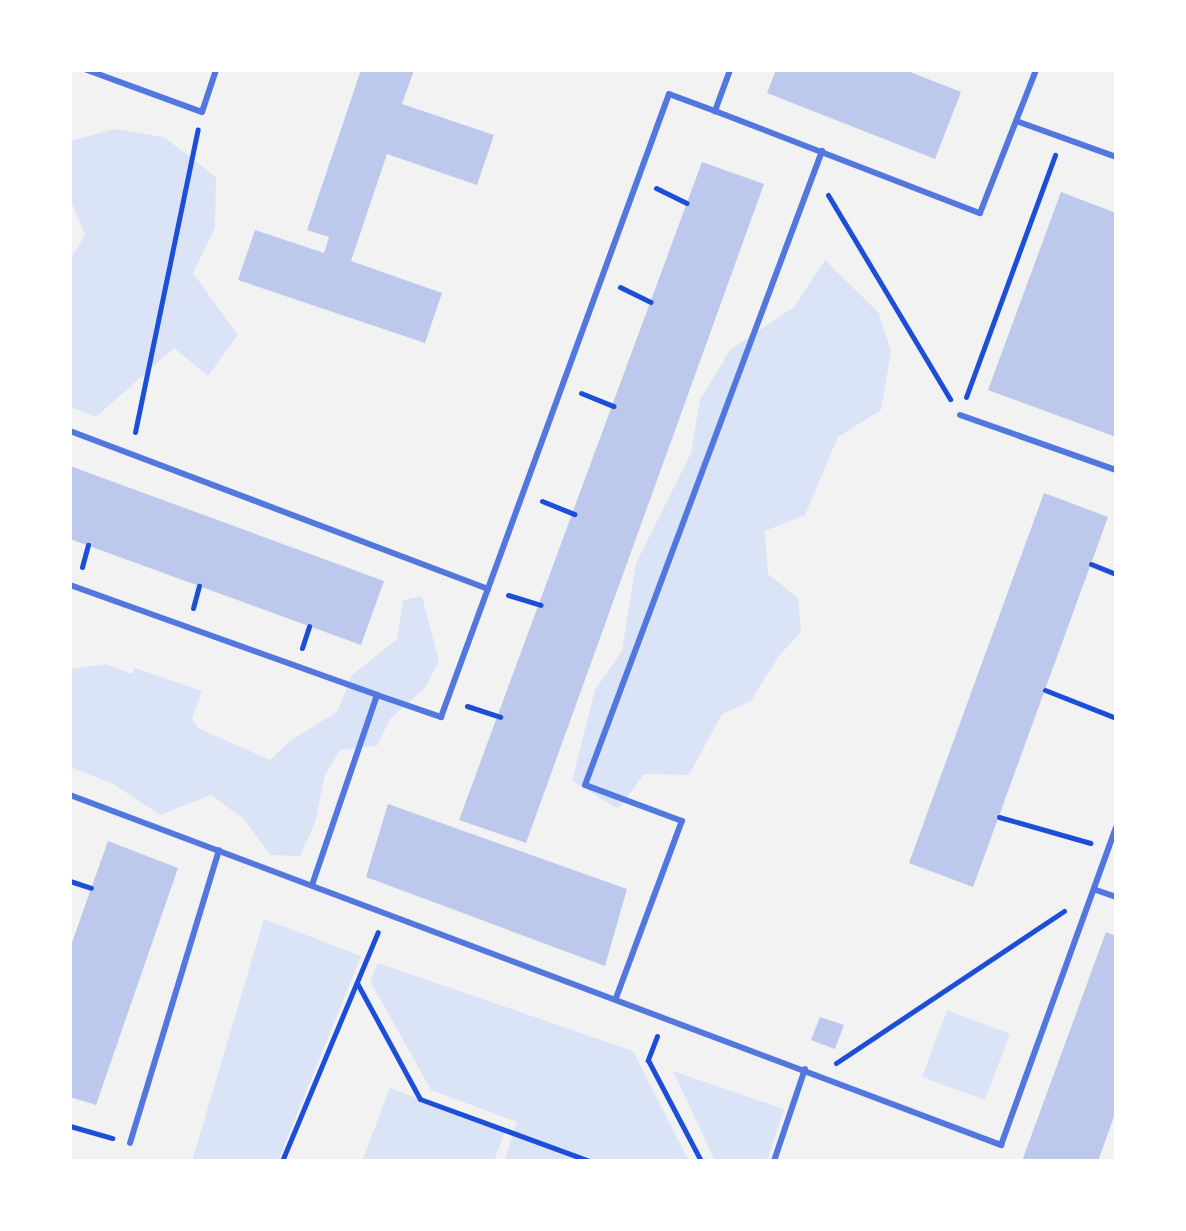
<!DOCTYPE html>
<style>
body{margin:0}
#map{position:relative;width:1186px;height:1231px;overflow:hidden;background:#f2f2f2;font-family:"Open Sans",sans-serif}
div>[style]{position:absolute}
[style*='--x']{left:calc(var(--x)*1px);top:calc(var(--y)*1px);width:calc(var(--w)*1px);rotate:calc(var(--a)*1deg)}
.green>*{inset:0;background:#dbe4f7}
.building>*{inset:0;background:#bdc9ec}
.path>*{height:5px;margin:-2.5px;padding:0 2.5px;transform-origin:2.5px;border-radius:2.5px;background:#1d4ed8}
.service>*{height:6px;margin:-3px;padding:0 3px;transform-origin:3px;border-radius:3px;background:#5277de}
span{translate:-50% -50%;white-space:nowrap;text-align:center;line-height:1.15;-webkit-text-stroke:8px #fff;paint-order:stroke}
.frame{position:absolute;inset:0;border:72px solid #fff;pointer-events:none}
</style>
<div id="map">
<div class="green">
<i style="clip-path:polygon(115px 129px,164px 137px,216px 177px,215px 228px,193px 273px,238px 335px,208px 376px,174px 348px,96px 417px,70px 407px,70px 260px,85px 235px,70px 199px,70px 141px)"></i>
<i style="clip-path:polygon(825px 260px,879px 313px,891px 351px,881px 410px,838px 437px,805px 515px,765px 531px,768px 574px,798px 598px,801px 632px,779px 656px,751px 701px,722px 714px,689px 775px,644px 774px,618px 809px,572px 781px,595px 690px,622px 651px,636px 563px,691px 453px,700px 400px,730px 350px,794px 307px)"></i>
<i style="clip-path:polygon(422px 596px,439px 661px,425px 688px,390px 719px,377px 746px,340px 750px,325px 775px,315px 823px,300px 856px,270px 855px,244px 819px,211px 795px,160px 815px,113px 784px,70px 767px,70px 669px,106px 664px,132px 674px,135px 668px,202px 691px,192px 719px,198px 728px,270px 760px,291px 740px,337px 712px,352px 675px,397px 639px,403px 600px)"></i>
<i style="clip-path:polygon(264px 919px,361px 956px,278px 1161px,192px 1161px)"></i>
<i style="clip-path:polygon(378px 963px,633px 1051px,689px 1161px,504px 1161px,517px 1122px,431px 1090px,370px 981px)"></i>
<i style="clip-path:polygon(947px 1010px,1010px 1034px,985px 1100px,922px 1077px)"></i>
<i style="clip-path:polygon(673px 1071px,784px 1109px,767px 1161px,715px 1161px)"></i>
<i style="clip-path:polygon(390px 1088px,505px 1131px,494px 1161px,362px 1161px)"></i>
</div>
<div class="building">
<i style="clip-path:polygon(361px 70px,414px 70px,402px 104px,494px 135px,477px 185px,387px 154px,351px 261px,442px 293px,425px 343px,238px 280px,255px 230px,324px 253px,329px 237px,307px 230px)"></i>
<i style="clip-path:polygon(776px 70px,905px 70px,961px 92px,935px 159px,767px 93px)"></i>
<i style="clip-path:polygon(702px 162px,764px 184px,526px 843px,459px 820px)"></i>
<i style="clip-path:polygon(1061px 192px,1116px 213px,1116px 437px,988px 390px)"></i>
<i style="clip-path:polygon(70px 466px,384px 581px,361px 645px,70px 539px)"></i>
<i style="clip-path:polygon(1044px 493px,1108px 517px,973px 887px,909px 863px)"></i>
<i style="clip-path:polygon(388px 804px,627px 889px,605px 966px,366px 877px)"></i>
<i style="clip-path:polygon(108px 841px,178px 868px,96px 1105px,70px 1097px,70px 948px)"></i>
<i style="clip-path:polygon(1106px 932px,1116px 936px,1116px 1111px,1098px 1161px,1022px 1161px)"></i>
<i style="clip-path:polygon(820px 1017px,844px 1025px,835px 1049px,811px 1040px)"></i>
</div>
<div class="path">
<i style="--x:656;--y:188;--w:34;--a:26"></i>
<i style="--x:828;--y:195;--w:238;--a:59.1"></i>
<i style="--x:620;--y:287;--w:34;--a:26"></i>
<i style="--x:581;--y:393;--w:35;--a:22"></i>
<i style="--x:966;--y:397;--w:258;--a:-69.8"></i>
<i style="--x:135;--y:432;--w:309;--a:-78.3"></i>
<i style="--x:542;--y:501;--w:35;--a:22"></i>
<i style="--x:1091;--y:564;--w:27;--a:22"></i>
<i style="--x:82;--y:567;--w:23;--a:-75"></i>
<i style="--x:508;--y:595;--w:34;--a:17"></i>
<i style="--x:193;--y:608;--w:23;--a:-75"></i>
<i style="--x:302;--y:648;--w:23;--a:-72"></i>
<i style="--x:1045;--y:690;--w:76;--a:21.5"></i>
<i style="--x:467;--y:706;--w:35;--a:18"></i>
<i style="--x:999;--y:817;--w:95;--a:15.9"></i>
<i style="--x:70;--y:881;--w:22;--a:18"></i>
<i style="--x:357;--y:983;--w:132;--a:61.5"></i>
<i style="--x:420;--y:1099;--w:180;--a:20.1"></i>
<i style="--x:657;--y:1036;--w:26;--a:111"></i>
<i style="--x:648;--y:1060;--w:114;--a:62.3"></i>
<i style="--x:836;--y:1063;--w:274;--a:-33.7"></i>
<i style="--x:70;--y:1126;--w:44;--a:15.9"></i>
<i style="--x:282;--y:1161;--w:248;--a:-67.3"></i>
</div>
<div class="service">
<i style="--x:87;--y:70;--w:122;--a:20.1"></i>
<i style="--x:202;--y:112;--w:44;--a:-71.6"></i>
<i style="--x:730;--y:70;--w:44;--a:110.1"></i>
<i style="--x:715;--y:111;--w:284;--a:21.1"></i>
<i style="--x:980;--y:213;--w:154;--a:-68.6"></i>
<i style="--x:1019;--y:122;--w:103;--a:19.8"></i>
<i style="--x:960;--y:415;--w:165;--a:19.4"></i>
<i style="--x:70;--y:431;--w:447;--a:20.7"></i>
<i style="--x:70;--y:585;--w:326;--a:19.7"></i>
<i style="--x:70;--y:795;--w:995;--a:20.6"></i>
<i style="--x:1001;--y:1145;--w:337;--a:-70.1"></i>
<i style="--x:312;--y:885;--w:201;--a:-71.1"></i>
<i style="--x:377;--y:695;--w:68;--a:19"></i>
<i style="--x:441;--y:717;--w:663;--a:-69.9"></i>
<i style="--x:669;--y:94;--w:49;--a:20.3"></i>
<i style="--x:1096;--y:890;--w:21;--a:19"></i>
<i style="--x:616;--y:998;--w:189;--a:-69.6"></i>
<i style="--x:682;--y:821;--w:103;--a:-159.6"></i>
<i style="--x:585;--y:785;--w:677;--a:-69.5"></i>
<i style="--x:130;--y:1143;--w:306;--a:-73.1"></i>
<i style="--x:774;--y:1161;--w:97;--a:-71.4"></i>
</div>
<div class="frame"></div>
</div>
